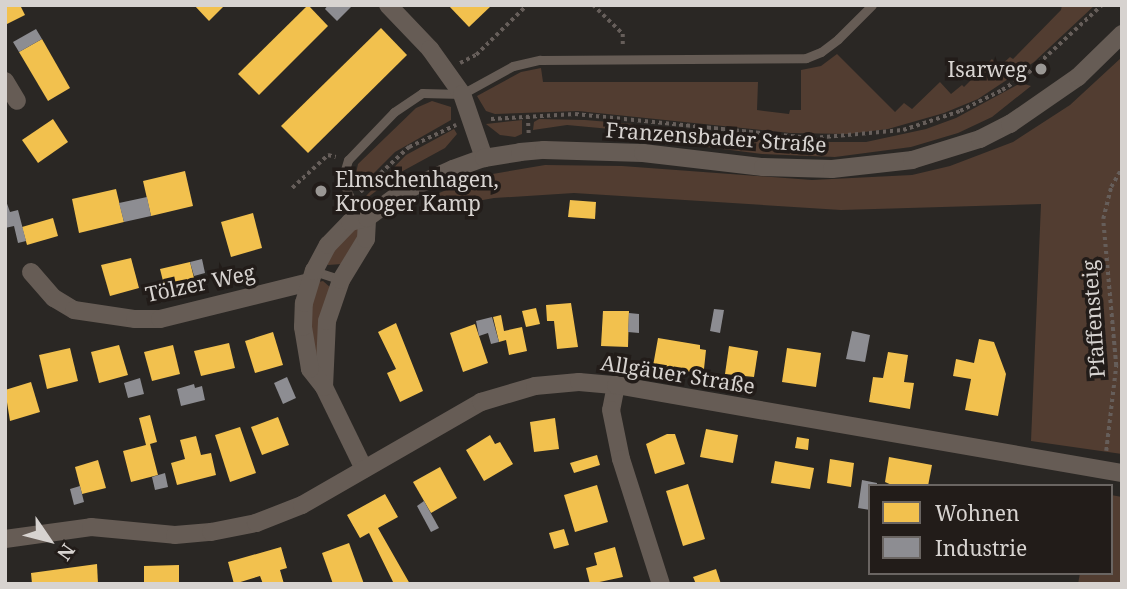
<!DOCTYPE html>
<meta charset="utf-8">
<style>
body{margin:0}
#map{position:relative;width:1127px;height:589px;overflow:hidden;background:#2a2724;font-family:"Noto Serif",serif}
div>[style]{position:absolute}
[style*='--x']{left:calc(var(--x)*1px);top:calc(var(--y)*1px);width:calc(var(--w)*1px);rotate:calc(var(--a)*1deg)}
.green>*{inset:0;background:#523d31}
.homes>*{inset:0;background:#f2c14e}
.industry>*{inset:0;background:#8d8d92}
.path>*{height:3.5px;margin-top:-1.75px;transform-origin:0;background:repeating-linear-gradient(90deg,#665e5a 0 3.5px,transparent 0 7px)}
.lane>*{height:9px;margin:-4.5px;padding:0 4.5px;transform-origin:4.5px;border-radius:4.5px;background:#665c55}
.street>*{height:18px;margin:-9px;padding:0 9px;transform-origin:9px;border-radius:9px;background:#665c55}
.dots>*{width:19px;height:19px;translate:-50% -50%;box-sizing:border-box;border:4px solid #221c19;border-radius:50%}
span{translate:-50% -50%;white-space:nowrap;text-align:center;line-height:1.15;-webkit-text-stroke:7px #221c19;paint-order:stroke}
.poi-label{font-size:21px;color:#d7d3d0}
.right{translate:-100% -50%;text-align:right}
.left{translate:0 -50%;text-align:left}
.street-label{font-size:21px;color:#d7d3d0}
.frame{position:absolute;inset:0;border:7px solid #d7d3d0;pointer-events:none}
.legend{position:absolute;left:868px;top:484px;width:245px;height:91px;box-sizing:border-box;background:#221c19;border:2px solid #6a6562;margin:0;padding:9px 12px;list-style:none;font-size:21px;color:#d7d3d0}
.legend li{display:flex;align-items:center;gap:14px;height:35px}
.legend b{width:35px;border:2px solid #6a6562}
.north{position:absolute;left:14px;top:505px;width:70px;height:70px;-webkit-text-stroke:5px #221c19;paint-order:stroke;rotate:125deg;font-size:19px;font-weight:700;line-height:28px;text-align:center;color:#d7d3d0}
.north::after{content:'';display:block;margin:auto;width:24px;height:32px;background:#d7d3d0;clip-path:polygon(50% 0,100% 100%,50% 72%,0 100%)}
</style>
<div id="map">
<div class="green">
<i style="clip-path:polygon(1062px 5px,1095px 5px,1034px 62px,978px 99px,944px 113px,888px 129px,848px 134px,790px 133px,578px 111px,495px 114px,486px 111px,477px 96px,521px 72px,541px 68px,543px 82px,758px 82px,757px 110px,789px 114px,790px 110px,801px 110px,801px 70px,821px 66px,837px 54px,895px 112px,904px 103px,912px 109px,940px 82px,951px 94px,962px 85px,964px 87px,992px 59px,999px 67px,1010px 57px,1013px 59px,1061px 10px)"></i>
<i style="clip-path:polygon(1122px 57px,1122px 454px,1031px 441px,1041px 204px,841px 210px,574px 193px,494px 198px,444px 207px,439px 193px,481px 176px,545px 165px,622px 166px,812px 180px,912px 175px,950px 166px,1013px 142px,1070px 105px)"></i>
<i style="clip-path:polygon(1021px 83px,1031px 86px,992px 117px,958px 133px,911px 147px,835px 157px,762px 154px,691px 145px,693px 133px,779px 142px,866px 142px,926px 129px,956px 118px)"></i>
<i style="clip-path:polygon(432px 101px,451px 107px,451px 120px,395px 152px,359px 188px,355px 178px,358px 164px,416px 108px)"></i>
<i style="clip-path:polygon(539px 119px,585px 120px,633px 124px,632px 131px,567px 125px,533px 130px,534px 122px)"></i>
<i style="clip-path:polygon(522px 120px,522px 134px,515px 137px,500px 135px,486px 124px)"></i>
<i style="clip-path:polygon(454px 129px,457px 134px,445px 148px,401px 172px,367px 198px,365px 197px,406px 155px)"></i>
<i style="clip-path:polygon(362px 221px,370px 224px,342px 264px,328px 265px,326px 262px,333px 249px)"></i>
<i style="clip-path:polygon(323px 281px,331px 288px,316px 363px,309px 310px,318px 282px)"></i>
<i style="clip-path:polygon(1111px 495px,1122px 497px,1122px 584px,1078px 584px,1080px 573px,1111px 573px)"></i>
</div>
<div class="homes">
<i style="clip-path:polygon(5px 5px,20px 5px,25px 15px,5px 25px)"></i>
<i style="clip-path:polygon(194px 5px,225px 5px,209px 21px)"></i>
<i style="clip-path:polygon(308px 5px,328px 26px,259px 95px,238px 74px)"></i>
<i style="clip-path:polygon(448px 5px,492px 5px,469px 27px)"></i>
<i style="clip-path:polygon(381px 28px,407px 55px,308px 153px,281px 126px)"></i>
<i style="clip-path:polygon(42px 39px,70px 88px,48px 101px,19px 52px)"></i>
<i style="clip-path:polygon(53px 119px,68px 142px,38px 163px,22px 140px)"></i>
<i style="clip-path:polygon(185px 171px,193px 206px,151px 216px,143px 181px)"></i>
<i style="clip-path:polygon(116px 189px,124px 222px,79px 233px,72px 199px)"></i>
<i style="clip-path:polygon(570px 200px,596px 202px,595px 219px,568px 217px)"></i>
<i style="clip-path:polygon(253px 213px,262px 248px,231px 257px,221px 222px)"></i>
<i style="clip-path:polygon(53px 218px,58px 236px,27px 245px,22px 227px)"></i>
<i style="clip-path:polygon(131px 258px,139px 288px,110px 296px,101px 265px)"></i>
<i style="clip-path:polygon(190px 262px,197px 290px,167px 297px,160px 269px)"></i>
<i style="clip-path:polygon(571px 303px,578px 347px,557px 349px,554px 321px,547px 321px,546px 305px)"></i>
<i style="clip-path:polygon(536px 308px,540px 324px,526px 327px,522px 311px)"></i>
<i style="clip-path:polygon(603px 311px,629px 311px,628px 347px,601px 346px)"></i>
<i style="clip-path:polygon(501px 315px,504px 331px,522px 327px,527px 351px,509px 355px,506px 340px,499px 342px,493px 317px)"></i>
<i style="clip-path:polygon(396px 323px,423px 391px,400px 402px,387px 373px,396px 369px,378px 332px)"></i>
<i style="clip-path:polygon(475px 324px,488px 363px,463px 372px,450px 333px)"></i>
<i style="clip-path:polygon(273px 332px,283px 365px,255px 373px,245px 341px)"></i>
<i style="clip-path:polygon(658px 338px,700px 345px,700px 349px,706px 350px,704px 369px,696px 367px,695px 373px,653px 366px)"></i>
<i style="clip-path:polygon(979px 339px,994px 342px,1006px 374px,998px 416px,965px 410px,971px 379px,953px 376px,956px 359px,974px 363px)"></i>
<i style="clip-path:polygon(229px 343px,235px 368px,201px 376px,194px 351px)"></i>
<i style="clip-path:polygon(119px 345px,128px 375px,99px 383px,91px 352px)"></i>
<i style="clip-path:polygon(173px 345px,180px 374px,152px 381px,144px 352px)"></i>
<i style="clip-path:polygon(729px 346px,758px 351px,754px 377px,725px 374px)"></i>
<i style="clip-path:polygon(70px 348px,78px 381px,47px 389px,39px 355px)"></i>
<i style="clip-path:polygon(787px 348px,821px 353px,816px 387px,782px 382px)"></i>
<i style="clip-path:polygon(888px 352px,908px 355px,904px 382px,914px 383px,910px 409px,869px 402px,873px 377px,883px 378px)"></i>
<i style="clip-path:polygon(31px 382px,40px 412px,10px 421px,5px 390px)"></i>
<i style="clip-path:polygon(150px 415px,157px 442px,150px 444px,158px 475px,131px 482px,123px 451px,146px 445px,139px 418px)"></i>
<i style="clip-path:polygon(278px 417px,289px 445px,262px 455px,251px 427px)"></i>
<i style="clip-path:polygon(555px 418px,559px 449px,534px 452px,530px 422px)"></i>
<i style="clip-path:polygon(240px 427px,256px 473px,230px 482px,215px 435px)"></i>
<i style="clip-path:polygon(706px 429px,738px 435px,733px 463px,700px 457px)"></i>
<i style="clip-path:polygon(667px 434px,675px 434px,685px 464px,655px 474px,646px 444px)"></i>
<i style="clip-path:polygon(490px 435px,495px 444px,500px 442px,513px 464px,484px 481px,466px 450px)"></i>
<i style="clip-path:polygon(196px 436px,201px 455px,211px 453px,216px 475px,177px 485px,171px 463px,185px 459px,180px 440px)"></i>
<i style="clip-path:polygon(797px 437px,809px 439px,808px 450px,795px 448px)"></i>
<i style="clip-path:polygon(597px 455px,600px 465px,574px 473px,570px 463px)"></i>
<i style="clip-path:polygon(889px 457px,932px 465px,928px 486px,894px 486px,885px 482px)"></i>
<i style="clip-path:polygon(830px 459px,854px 463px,851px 487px,827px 483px)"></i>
<i style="clip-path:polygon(98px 460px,106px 488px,82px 494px,75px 467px)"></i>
<i style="clip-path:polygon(775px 461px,814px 468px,810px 489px,771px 483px)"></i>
<i style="clip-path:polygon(440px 467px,457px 498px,431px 513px,413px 482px)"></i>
<i style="clip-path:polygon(688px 484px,705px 539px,683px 546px,666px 491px)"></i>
<i style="clip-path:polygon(597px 485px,608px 522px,575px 532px,564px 495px)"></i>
<i style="clip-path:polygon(385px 494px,398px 517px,378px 528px,410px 584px,394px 584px,369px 533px,360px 538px,347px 515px)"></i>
<i style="clip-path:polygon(564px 529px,569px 545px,554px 549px,549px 533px)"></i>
<i style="clip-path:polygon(349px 543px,364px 584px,333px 584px,322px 553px)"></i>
<i style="clip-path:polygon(281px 547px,287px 568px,280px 570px,284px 584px,263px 584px,260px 576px,234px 584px,228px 562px)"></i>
<i style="clip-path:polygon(615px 547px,623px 577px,590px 584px,586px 568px,597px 565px,594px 553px)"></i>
<i style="clip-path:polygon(97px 564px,98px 584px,32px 584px,31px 573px)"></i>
<i style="clip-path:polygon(179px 565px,179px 584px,144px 584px,144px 566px)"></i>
<i style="clip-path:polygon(716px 569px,721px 584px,696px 584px,693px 577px)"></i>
</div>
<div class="industry">
<i style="clip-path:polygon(328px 5px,353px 5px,337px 21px,325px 9px)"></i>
<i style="clip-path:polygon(36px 29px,42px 39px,19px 52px,13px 42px)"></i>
<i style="clip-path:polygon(147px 197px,151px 216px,124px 222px,119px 203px)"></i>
<i style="clip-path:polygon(5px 198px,10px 212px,18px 210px,26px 241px,18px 243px,14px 226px,5px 228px)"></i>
<i style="clip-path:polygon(202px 259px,205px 273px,194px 276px,190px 262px)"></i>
<i style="clip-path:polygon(714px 309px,724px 310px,720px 333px,710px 331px)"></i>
<i style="clip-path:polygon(629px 313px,639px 314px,639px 333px,628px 332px)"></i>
<i style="clip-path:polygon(492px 317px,499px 342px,491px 344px,488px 333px,479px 336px,476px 321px)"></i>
<i style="clip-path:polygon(852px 331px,870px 335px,865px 362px,846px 359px)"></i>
<i style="clip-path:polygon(287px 377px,296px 398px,283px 404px,274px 383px)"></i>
<i style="clip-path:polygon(140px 378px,144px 394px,128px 398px,124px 383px)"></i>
<i style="clip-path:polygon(194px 384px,195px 388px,202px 386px,205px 400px,181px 406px,177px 389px)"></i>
<i style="clip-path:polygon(165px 473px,168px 487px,155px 490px,152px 477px)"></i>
<i style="clip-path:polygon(862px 480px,877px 483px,877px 486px,870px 486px,870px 510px,858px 508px)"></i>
<i style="clip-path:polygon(80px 486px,84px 502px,74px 505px,70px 489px)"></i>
<i style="clip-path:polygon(424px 501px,439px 528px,431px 532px,417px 506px)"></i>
</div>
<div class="path">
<i style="--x:593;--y:5;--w:42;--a:44"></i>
<i style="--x:623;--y:34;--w:12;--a:90"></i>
<i style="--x:460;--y:63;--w:18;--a:-27"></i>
<i style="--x:476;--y:55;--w:71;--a:-44.4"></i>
<i style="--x:528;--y:116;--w:19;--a:87"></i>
<i style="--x:491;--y:119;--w:84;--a:-3.4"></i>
<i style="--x:575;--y:114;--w:239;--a:5.8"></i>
<i style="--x:813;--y:138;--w:90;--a:-5.1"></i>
<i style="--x:903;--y:130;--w:60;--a:-18.4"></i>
<i style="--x:960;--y:111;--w:47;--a:-26.6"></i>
<i style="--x:1002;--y:90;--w:31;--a:-33"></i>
<i style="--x:1028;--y:73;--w:100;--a:-42.6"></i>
<i style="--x:292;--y:188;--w:49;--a:-42.5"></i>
<i style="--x:328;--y:155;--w:8;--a:14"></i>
<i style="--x:360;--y:192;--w:67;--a:-42.6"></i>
<i style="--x:409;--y:147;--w:52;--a:-25.1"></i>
<i style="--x:1106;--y:451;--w:86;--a:-83.3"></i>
<i style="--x:1116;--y:366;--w:148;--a:-95.1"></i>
<i style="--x:1103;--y:219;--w:33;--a:-76"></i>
<i style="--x:1111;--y:187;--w:22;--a:-60"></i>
</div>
<div class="lane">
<i style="--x:366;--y:216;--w:19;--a:-137"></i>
<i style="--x:352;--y:203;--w:18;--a:-112"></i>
<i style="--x:345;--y:186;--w:13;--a:-94"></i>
<i style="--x:344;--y:173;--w:14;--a:-73"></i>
<i style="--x:348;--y:160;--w:66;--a:-46.2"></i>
<i style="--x:394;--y:112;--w:34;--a:-34"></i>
<i style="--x:422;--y:93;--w:40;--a:1.4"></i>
<i style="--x:462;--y:94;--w:58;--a:-28.8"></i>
<i style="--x:513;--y:66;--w:28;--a:-13"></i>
<i style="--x:540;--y:60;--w:266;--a:-0.4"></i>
<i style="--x:806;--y:58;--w:16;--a:-22"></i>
<i style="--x:821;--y:52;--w:21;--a:-37"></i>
<i style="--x:838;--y:39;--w:48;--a:-45"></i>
<i style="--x:314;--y:271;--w:28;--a:18"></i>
</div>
<div class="street">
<i style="--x:388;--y:5;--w:61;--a:46.3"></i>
<i style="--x:430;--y:49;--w:55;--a:54.6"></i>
<i style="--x:462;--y:94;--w:68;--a:71"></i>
<i style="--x:5;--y:81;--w:23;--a:59"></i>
<i style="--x:31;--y:272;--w:35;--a:49"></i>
<i style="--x:54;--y:298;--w:23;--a:31"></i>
<i style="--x:74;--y:310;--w:62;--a:8.4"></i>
<i style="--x:135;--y:319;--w:25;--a:0"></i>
<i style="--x:160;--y:319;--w:154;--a:-13.9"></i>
<i style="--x:616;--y:385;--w:25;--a:101"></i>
<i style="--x:611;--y:410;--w:50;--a:78.5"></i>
<i style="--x:621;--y:459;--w:131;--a:72.3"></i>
<i style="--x:324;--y:387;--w:66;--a:-87.4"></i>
<i style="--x:327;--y:321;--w:43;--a:-71.1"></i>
<i style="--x:341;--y:280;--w:48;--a:-58.6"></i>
<i style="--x:366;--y:239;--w:21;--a:-87"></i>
<i style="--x:364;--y:469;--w:91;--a:-116"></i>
<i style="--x:324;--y:387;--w:23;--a:-128"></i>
<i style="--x:310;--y:369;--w:43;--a:-99.5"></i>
<i style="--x:303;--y:327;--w:24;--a:-88"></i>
<i style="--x:304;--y:303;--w:34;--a:-73"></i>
<i style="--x:314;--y:271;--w:30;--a:-62"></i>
<i style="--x:328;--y:245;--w:32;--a:-46"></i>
<i style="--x:350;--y:222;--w:17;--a:-13"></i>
<i style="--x:367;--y:218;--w:44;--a:-36.6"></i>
<i style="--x:402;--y:192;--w:56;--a:-24.3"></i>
<i style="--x:453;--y:169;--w:33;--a:-20"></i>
<i style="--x:484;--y:158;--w:36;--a:-9"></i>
<i style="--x:520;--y:152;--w:24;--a:-5"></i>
<i style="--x:544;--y:150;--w:99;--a:1.7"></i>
<i style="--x:643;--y:153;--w:121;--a:6.7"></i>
<i style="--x:763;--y:167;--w:69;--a:1.7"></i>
<i style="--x:832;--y:169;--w:81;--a:-6.4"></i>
<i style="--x:912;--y:160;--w:71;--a:-17.2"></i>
<i style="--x:980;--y:139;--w:34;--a:-27"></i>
<i style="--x:1010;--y:124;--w:83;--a:-34.7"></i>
<i style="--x:1078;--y:77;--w:62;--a:-44.3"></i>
<i style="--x:5;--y:539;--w:87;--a:-7.9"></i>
<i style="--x:91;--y:527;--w:84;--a:5.4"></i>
<i style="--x:175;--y:535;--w:36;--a:-5"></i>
<i style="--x:211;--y:532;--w:46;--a:-11.3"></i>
<i style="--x:256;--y:523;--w:49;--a:-21.4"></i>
<i style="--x:302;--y:505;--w:207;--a:-29.9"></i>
<i style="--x:481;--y:402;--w:56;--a:-16.5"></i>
<i style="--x:535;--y:386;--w:44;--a:-5.2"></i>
<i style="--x:579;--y:382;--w:37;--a:5"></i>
<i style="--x:616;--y:385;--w:514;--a:9.87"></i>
</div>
<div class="dots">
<i style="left:1041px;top:69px;background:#9a9794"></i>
<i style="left:321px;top:191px;background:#9a9794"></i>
</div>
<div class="poi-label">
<span class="right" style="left:1027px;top:69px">Isarweg</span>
<span class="left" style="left:335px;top:191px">Elmschenhagen,<br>Krooger Kamp</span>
</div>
<div class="street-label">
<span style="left:716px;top:137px;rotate:4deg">Franzensbader Straße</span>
<span style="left:200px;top:283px;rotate:-12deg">Tölzer Weg</span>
<span style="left:1093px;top:319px;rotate:-94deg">Pfaffensteig</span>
<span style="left:678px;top:374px;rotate:9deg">Allgäuer Straße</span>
</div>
<div class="frame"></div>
<ul class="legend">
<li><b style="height:19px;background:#f2c14e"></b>Wohnen</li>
<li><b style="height:19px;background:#8d8d92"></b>Industrie</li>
</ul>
<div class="north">N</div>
</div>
